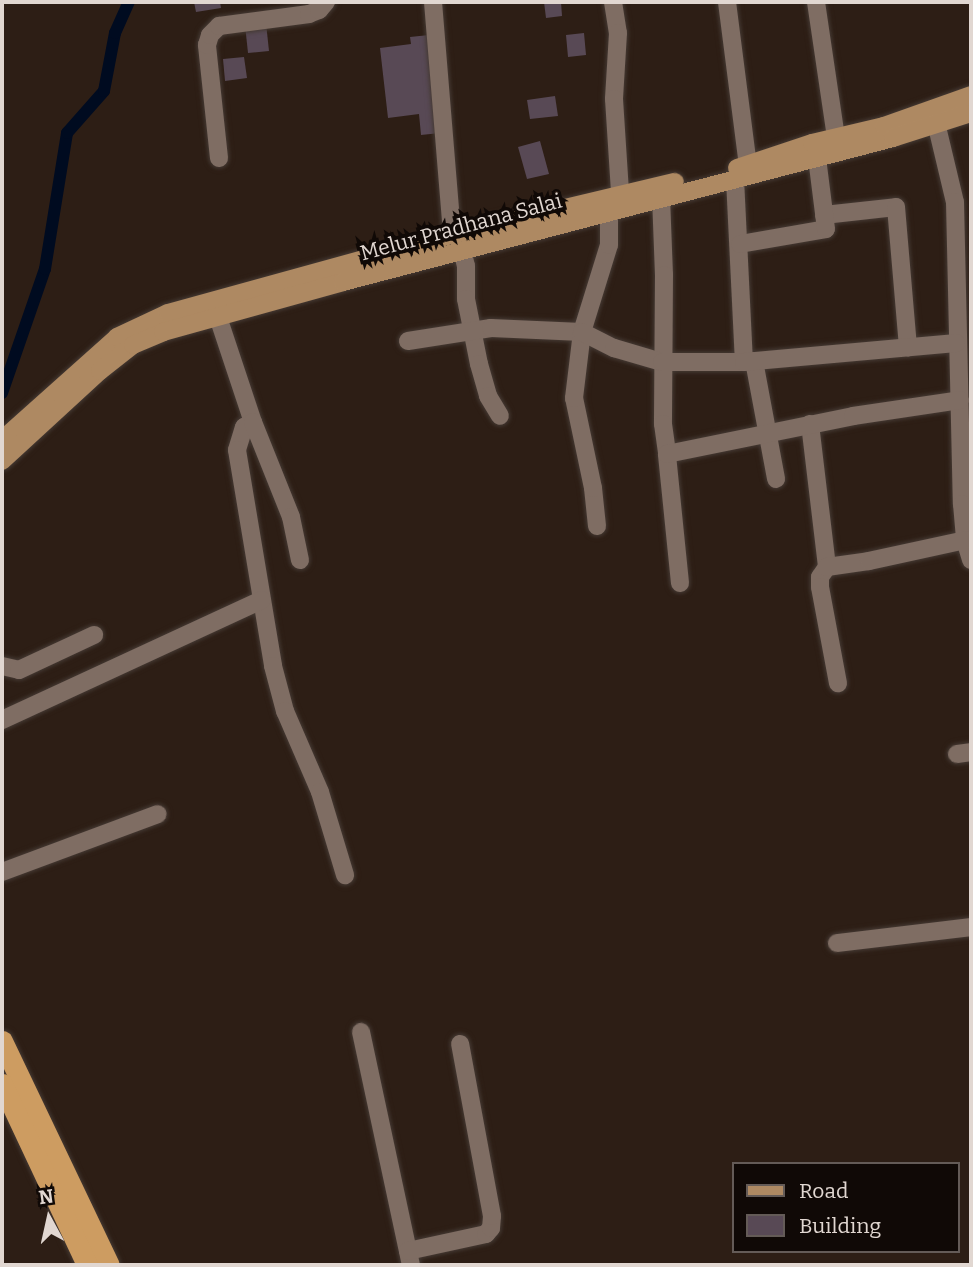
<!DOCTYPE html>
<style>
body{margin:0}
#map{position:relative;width:973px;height:1267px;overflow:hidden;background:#2d1e15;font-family:Bitter,serif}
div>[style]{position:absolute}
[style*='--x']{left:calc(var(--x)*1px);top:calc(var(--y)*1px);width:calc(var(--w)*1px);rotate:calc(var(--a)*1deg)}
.canal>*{height:12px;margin:-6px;padding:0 6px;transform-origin:6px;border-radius:6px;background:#000b20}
.building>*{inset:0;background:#584955}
.roads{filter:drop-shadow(0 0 2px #453a34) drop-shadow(0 0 2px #453a34)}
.minor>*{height:18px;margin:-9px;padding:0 9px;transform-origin:9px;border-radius:9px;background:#7f6d63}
.major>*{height:18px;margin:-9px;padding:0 9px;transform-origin:9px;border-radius:9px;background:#ae8962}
.highway>*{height:21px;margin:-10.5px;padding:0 10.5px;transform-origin:10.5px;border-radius:10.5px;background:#cd9c61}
span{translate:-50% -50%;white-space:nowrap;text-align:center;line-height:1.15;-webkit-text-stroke:7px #100906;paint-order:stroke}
.street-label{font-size:21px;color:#e1d7d1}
.frame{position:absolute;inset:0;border:4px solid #e1d7d1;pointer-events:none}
.legend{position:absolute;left:732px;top:1162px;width:228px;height:91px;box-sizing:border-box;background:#100906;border:2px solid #645b57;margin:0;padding:9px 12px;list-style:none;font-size:21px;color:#e1d7d1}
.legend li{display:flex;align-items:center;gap:14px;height:35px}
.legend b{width:35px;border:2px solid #645b57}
.north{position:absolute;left:14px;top:1183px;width:70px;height:70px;-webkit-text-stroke:5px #100906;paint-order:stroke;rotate:352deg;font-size:19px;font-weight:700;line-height:28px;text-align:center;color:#e1d7d1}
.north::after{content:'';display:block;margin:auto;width:24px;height:32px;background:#e1d7d1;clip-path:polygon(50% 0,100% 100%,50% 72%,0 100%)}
</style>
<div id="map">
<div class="canal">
<i style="--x:2;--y:393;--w:131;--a:-70.9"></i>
<i style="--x:45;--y:269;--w:138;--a:-80.8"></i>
<i style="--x:67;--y:133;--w:56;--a:-48.6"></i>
<i style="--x:104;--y:91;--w:59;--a:-79.3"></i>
<i style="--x:115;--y:33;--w:34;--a:-66"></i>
</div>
<div class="building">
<i style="clip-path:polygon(194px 2px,220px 2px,221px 8px,196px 12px)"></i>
<i style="clip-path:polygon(544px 2px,561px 2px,562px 16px,546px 18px)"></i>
<i style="clip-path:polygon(266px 23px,269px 51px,248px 53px,245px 25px)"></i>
<i style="clip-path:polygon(584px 33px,586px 55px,568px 57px,566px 35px)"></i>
<i style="clip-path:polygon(429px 35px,440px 133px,421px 135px,419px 114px,388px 118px,380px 48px,411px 44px,410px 37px)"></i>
<i style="clip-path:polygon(244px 57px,247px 78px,225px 81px,223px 59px)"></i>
<i style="clip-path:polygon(555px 96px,558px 116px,530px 119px,527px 100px)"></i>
<i style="clip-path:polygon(540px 141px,549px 174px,527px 179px,518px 147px)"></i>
</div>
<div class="roads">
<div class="minor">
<i style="--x:433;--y:2;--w:234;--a:85.3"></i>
<i style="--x:613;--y:2;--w:31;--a:81"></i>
<i style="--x:618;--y:33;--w:66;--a:93.5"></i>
<i style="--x:614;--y:99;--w:94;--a:86.3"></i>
<i style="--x:727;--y:2;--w:164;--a:82.7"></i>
<i style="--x:816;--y:2;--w:137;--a:81.6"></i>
<i style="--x:933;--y:110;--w:95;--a:76.6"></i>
<i style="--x:955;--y:202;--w:302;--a:88.7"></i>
<i style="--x:962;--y:504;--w:36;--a:85"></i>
<i style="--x:965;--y:540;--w:21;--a:73"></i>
<i style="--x:219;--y:158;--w:114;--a:-96.1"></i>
<i style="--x:207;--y:45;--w:10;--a:-73"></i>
<i style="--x:210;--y:35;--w:13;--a:-45"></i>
<i style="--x:219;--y:26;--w:91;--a:-7.6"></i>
<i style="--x:309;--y:14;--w:11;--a:-22"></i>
<i style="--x:319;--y:10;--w:11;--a:-49"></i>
<i style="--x:735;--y:179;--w:183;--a:87.2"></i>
<i style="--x:661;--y:197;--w:78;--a:87.8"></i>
<i style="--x:664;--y:275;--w:149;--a:90.4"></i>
<i style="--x:663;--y:424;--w:30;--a:82"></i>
<i style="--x:824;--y:215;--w:72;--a:-6.3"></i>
<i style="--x:896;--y:207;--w:141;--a:85.1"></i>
<i style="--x:740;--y:244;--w:87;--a:-9.9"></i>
<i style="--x:826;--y:229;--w:72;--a:-97.2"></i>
<i style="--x:462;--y:250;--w:16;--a:76"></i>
<i style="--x:466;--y:266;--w:33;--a:90"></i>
<i style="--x:466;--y:299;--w:66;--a:78.7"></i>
<i style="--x:479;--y:364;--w:33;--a:74"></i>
<i style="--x:488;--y:396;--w:23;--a:59"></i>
<i style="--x:218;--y:317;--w:111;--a:71.6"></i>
<i style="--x:253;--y:422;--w:10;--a:151"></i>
<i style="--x:244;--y:427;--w:24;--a:107"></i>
<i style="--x:237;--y:450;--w:219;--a:80.5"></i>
<i style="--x:273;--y:666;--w:47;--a:75.1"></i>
<i style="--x:285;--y:711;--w:88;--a:66.6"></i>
<i style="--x:320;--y:792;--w:87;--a:73.2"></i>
<i style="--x:408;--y:341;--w:84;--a:-8.9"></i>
<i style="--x:491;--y:328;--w:91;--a:2.5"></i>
<i style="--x:582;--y:332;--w:91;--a:-72.8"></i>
<i style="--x:609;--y:245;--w:34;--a:-90"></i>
<i style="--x:754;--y:361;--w:120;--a:79.4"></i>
<i style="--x:253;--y:422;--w:102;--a:68.2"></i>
<i style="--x:291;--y:517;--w:44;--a:78.2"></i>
<i style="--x:810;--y:424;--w:144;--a:83.2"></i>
<i style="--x:827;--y:567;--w:12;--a:125"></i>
<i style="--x:820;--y:577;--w:10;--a:90"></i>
<i style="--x:820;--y:587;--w:98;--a:79.4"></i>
<i style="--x:597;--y:526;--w:38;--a:-96"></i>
<i style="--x:593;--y:488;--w:92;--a:-101.9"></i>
<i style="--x:574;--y:398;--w:66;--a:-83.1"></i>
<i style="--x:582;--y:332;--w:36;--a:27"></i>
<i style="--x:614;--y:348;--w:50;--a:16.3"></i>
<i style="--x:662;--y:362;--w:82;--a:0"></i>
<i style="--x:744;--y:362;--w:213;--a:-5.1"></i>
<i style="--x:827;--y:567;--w:42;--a:-8.1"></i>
<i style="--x:869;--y:561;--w:98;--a:-12.3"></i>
<i style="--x:680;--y:583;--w:130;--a:-95.8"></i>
<i style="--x:667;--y:454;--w:190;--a:-11.5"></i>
<i style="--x:853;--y:416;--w:108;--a:-8.5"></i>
<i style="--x:2;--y:666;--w:17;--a:13"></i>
<i style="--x:19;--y:670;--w:83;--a:-25"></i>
<i style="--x:2;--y:720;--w:286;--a:-24.8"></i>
<i style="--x:957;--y:754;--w:14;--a:-8"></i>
<i style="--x:2;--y:872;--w:166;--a:-20.4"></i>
<i style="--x:837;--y:943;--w:135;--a:-6.8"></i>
<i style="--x:361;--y:1032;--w:238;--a:77.9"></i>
<i style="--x:408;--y:1251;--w:80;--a:-12.3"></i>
<i style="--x:486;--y:1234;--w:8;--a:-50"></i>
<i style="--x:491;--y:1228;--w:12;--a:-85"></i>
<i style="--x:492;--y:1216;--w:175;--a:-100.5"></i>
</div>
<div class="major">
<i style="--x:737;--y:168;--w:79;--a:-18.4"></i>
<i style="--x:812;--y:143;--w:74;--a:-13.3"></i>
<i style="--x:884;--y:126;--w:92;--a:-19.6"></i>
<i style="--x:2;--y:440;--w:154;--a:-41.8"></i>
<i style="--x:117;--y:337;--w:56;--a:-25.2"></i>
<i style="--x:168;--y:313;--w:295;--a:-15.4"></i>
<i style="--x:452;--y:235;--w:229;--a:-13.4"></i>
<i style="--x:2;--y:461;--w:133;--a:-42.6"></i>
<i style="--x:100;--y:371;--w:42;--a:-38.2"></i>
<i style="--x:133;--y:345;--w:33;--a:-23"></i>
<i style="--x:163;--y:332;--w:187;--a:-15.5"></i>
<i style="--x:343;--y:282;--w:569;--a:-14.67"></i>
<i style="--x:893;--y:138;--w:82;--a:-17.8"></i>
</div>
<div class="highway">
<i style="--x:2;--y:1041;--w:248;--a:64.5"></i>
<i style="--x:2;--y:1084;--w:200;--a:64.8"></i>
</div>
</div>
<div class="street-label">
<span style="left:461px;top:227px;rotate:-15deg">Melur Pradhana Salai</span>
</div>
<div class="frame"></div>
<ul class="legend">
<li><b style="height:9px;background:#ae8962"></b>Road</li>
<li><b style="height:19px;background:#584955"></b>Building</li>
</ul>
<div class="north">N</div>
</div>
